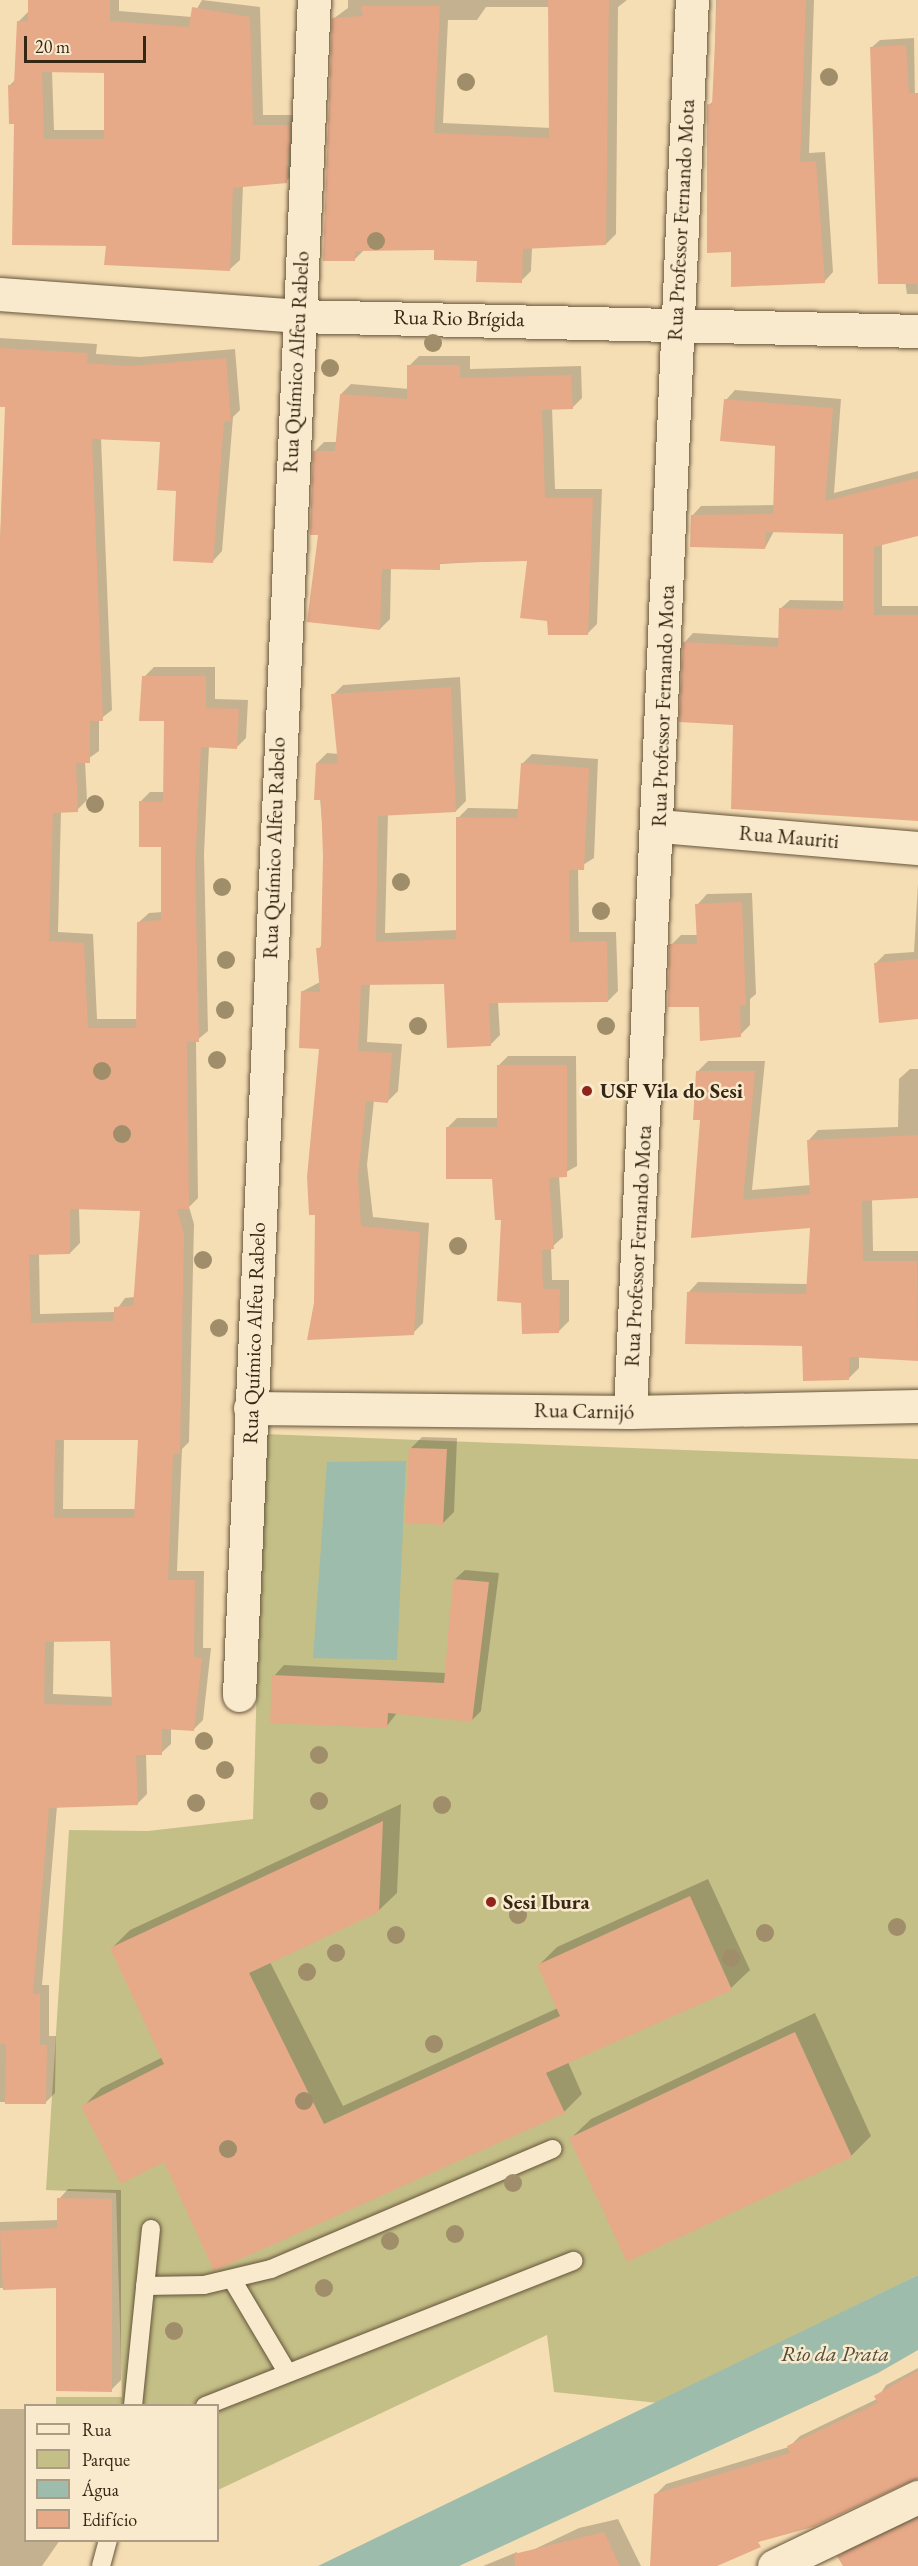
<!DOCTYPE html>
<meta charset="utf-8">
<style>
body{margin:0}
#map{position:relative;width:918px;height:2566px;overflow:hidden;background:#f6deb4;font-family:"EB Garamond",serif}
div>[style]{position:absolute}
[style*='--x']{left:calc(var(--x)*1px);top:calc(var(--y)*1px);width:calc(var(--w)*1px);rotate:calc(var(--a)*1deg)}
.green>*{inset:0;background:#c4bf87}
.water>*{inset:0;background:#9dbcac}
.shadow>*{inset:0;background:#0003}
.building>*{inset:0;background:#e6aa89}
.roads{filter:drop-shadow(0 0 2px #65553b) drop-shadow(0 0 2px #65553b)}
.service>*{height:18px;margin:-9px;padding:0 9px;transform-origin:9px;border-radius:9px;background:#f9eace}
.minor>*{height:33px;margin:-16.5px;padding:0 16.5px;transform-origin:16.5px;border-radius:16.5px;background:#f9eace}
.trees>*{width:18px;height:18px;margin:-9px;border-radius:50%;background:#a08e6b}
.dots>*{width:16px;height:16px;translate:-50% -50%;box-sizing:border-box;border:3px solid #f9eace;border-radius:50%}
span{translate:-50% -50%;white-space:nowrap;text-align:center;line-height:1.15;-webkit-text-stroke:5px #f9eace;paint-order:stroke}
.street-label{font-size:21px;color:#352713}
.poi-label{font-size:21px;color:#352713;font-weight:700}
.left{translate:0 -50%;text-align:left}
.water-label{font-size:22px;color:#4f4c39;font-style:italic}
.legend{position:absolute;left:24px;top:2404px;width:195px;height:138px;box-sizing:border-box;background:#f9eace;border:2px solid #ab9c83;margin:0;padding:8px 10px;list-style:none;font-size:18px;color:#352713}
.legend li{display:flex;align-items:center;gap:12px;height:30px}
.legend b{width:30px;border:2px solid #ab9c83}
.scale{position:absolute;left:24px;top:36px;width:122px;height:27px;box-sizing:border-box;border:3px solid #352713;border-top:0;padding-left:8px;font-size:18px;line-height:21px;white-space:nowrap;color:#352713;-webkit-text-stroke:4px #f9eace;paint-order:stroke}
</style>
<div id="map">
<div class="green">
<i style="clip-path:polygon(264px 1434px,918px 1459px,918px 2275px,658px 2403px,554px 2392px,547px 2335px,218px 2490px,218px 2406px,56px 2405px,56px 2397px,122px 2397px,116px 2193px,46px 2190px,69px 1830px,148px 1831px,253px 1819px)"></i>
</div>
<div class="water">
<i style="clip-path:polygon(406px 1461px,397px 1660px,313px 1658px,327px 1462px)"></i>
<i style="clip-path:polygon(918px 2275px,918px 2350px,878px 2373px,459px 2566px,318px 2566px)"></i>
</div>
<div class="shadow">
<i style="clip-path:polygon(evenodd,30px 0,119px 0,119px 11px,192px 17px,202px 0,260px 7px,263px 115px,299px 115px,297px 171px,286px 181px,243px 185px,240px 260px,229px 270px,108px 245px,15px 122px,9px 86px,16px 79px,18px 22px,28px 12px,30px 0,52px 71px,105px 72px,106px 130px,54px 130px,52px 71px)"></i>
<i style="clip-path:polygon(evenodd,348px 0,627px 0,618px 7px,616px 234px,606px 244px,532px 248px,531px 271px,521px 281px,479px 260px,436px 249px,364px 250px,354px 260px,333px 19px,348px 8px,348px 0,486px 7px,550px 7px,551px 128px,443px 123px,448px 20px,477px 20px,486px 7px)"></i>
<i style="clip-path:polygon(716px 0,814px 0,809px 153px,825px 152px,833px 272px,824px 282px,732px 251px,709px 105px,714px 100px)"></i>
<i style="clip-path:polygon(914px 38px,918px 294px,907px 294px,871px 48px,880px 40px)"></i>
<i style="clip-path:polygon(evenodd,0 338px,97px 344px,96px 354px,140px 357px,235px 349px,240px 410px,233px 417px,222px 551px,213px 561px,177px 490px,162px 440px,101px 438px,112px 710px,99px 720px,99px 751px,85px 761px,87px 800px,77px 810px,61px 811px,58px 932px,93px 934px,97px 1019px,138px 1019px,139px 922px,149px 913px,163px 912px,163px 846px,141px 801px,150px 792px,164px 792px,166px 720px,144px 677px,154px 667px,215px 667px,215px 699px,248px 700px,246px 738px,236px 748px,209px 746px,204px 854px,208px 1031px,196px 1041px,198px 1198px,189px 1207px,194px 1224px,189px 1442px,182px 1449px,177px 1571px,204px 1571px,203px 1648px,211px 1648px,203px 1720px,194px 1729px,171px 1728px,171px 1744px,161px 1753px,146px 1753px,147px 1794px,137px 1804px,57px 1806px,42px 1985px,49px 1985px,49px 2036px,56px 2036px,55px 2093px,45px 2103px,0 2102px,0 2222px,58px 2220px,59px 2199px,68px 2189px,121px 2190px,121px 2380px,111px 2390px,58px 2286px,0 2288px,0 545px,6px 406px,0 405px,0 338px,79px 1208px,142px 1209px,135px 1297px,125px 1298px,115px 1312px,40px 1314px,39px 1253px,70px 1253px,80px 1243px,79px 1208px,0 338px,64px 1438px,140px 1438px,136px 1509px,63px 1509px,64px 1438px,0 338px,54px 1640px,111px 1640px,114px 1697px,53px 1694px,54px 1640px)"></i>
<i style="clip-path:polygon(419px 356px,470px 356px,470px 369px,581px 366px,582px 398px,572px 408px,552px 408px,555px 489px,602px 489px,597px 624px,587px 634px,549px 620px,529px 559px,391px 567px,390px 619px,380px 629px,320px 534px,314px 452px,324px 442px,338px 442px,341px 394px,351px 384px,409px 389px,409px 366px)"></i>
<i style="clip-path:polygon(735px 390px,841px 399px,834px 493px,918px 471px,918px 534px,882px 543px,882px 606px,918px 606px,918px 818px,735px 724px,684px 643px,693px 633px,779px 638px,780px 609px,790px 600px,844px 601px,844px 533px,774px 531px,765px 548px,692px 516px,701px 506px,775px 505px,777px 445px,726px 400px)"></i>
<i style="clip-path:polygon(460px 677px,466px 801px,456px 811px,388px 814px,385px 933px,458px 930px,458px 818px,468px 808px,519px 809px,522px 764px,532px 754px,598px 759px,594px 858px,578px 868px,579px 932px,616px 932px,618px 991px,608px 1001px,498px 1002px,500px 1035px,490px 1045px,445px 982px,370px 984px,367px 1042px,402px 1044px,398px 1091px,388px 1101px,374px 1100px,367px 1165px,373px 1217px,429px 1223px,423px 1323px,413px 1333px,316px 1303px,320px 1047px,303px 991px,320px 982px,318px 949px,323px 944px,325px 856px,317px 763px,327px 753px,339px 754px,333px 695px,343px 685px)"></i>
<i style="clip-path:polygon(918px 883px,918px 1018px,875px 964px,885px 954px,914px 952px)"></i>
<i style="clip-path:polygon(752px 893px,756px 994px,750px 999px,750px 1025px,740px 1035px,701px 1006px,671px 945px,681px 935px,698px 935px,697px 905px,707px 894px)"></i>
<i style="clip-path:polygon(508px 1056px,576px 1056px,577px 1166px,559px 1176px,563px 1237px,551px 1248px,552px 1280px,569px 1280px,569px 1321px,559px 1331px,522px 1302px,494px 1178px,447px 1128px,457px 1118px,498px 1118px,498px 1066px)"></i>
<i style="clip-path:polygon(708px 1061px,765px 1061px,752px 1190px,811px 1185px,808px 1141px,818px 1130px,898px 1127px,899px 1079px,910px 1069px,918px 1069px,918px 1197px,872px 1199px,873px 1251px,918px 1251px,918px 1360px,859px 1356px,859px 1368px,849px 1378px,804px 1344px,688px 1293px,698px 1282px,808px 1284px,811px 1226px,693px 1236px,701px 1119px,697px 1072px)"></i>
<i style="clip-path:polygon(422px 1437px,457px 1438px,454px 1512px,443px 1523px,411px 1448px)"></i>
<i style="clip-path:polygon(465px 1570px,499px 1573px,481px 1711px,471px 1721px,397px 1713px,386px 1727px,274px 1676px,284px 1665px,446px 1673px,454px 1580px)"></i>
<i style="clip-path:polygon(401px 1804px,397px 1893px,378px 1911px,270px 1962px,343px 2106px,558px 2008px,539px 1965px,557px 1947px,708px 1879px,750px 1970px,731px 1988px,568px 2062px,582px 2094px,564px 2112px,215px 2269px,165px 2160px,83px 2107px,101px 2088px,163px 2057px,112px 1948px,130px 1930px)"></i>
<i style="clip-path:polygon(815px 2013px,871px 2136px,851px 2156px,571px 2138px,591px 2119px)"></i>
<i style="clip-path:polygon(918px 2368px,918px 2479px,768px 2537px,714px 2566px,651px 2566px,655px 2495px,666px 2484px,789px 2447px,800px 2436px,877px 2399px,886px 2385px)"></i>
<i style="clip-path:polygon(0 2409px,26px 2409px,26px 2540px,60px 2540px,42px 2566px,0 2566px)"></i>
<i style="clip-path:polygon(918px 2513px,918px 2566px,845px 2566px,839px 2557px,850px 2546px)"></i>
<i style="clip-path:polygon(618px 2519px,641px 2566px,483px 2566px,517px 2552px,518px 2557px,579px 2528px)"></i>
</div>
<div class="building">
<i style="clip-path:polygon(evenodd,28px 0,110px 0,110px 21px,189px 27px,192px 7px,250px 17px,253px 125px,290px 125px,287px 183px,233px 188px,230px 271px,104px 265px,106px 246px,12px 245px,14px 124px,9px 124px,8px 85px,14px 85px,17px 21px,28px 21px,28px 0,42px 72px,104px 73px,104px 139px,44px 139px,42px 72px)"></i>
<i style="clip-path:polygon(548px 0,609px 0,606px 245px,523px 249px,522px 283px,476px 282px,477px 261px,434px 260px,434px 250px,355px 251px,355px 261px,323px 261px,332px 18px,363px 16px,361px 6px,440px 6px,434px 133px,549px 138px)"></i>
<i style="clip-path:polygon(717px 0,806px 0,800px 162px,816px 161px,825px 283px,731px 287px,731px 252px,707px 253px,707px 104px,712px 105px)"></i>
<i style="clip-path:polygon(906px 45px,909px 93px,918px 93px,918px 284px,878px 284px,870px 47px)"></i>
<i style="clip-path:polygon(evenodd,0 348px,88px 353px,87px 363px,130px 366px,226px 358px,231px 421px,224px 422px,213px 563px,173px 561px,176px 491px,157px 490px,160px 442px,92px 439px,103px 721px,90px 721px,90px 763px,76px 763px,78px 812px,53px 813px,49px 941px,84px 943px,88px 1028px,136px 1028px,137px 922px,161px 920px,161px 847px,139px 847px,139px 801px,163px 802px,164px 721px,139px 721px,142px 676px,206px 676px,206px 708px,239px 709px,237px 749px,201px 747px,195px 865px,199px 1042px,187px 1042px,189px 1209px,177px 1209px,184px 1234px,180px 1454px,173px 1454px,168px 1580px,195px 1580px,194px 1657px,202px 1658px,194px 1731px,162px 1729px,162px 1755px,136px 1755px,138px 1805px,49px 1808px,33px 1994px,40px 1994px,40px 2045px,47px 2045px,46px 2104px,5px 2104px,6px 2044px,0 2044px,0 540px,5px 407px,0 407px,0 348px,70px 1209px,140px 1211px,133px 1306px,114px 1307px,114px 1321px,31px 1323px,29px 1255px,70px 1254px,70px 1209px,0 348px,55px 1440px,138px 1440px,134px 1518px,54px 1518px,55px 1440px,0 348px,110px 1641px,112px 1706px,44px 1704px,45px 1642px,110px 1641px)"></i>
<i style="clip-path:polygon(407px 365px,460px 365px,460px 378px,571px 375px,573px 409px,542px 410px,545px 498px,593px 498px,588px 635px,548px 635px,547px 621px,520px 618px,527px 561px,440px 563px,440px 570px,382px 569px,380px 630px,307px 622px,318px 535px,310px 535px,313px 451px,335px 451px,340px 394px,407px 399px)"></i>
<i style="clip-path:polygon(724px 399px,833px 408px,825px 501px,918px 478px,918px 536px,874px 547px,874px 615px,918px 615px,918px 821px,731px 809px,733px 725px,679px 722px,683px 642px,778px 647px,779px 608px,843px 610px,843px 534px,766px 532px,765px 549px,690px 547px,691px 515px,773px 514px,775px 446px,720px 441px)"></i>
<i style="clip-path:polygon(451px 687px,456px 812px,378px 816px,376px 942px,456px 939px,456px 817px,517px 818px,521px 763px,589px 768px,584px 870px,569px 870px,570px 942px,607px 941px,608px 1002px,489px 1003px,491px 1046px,447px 1048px,444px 984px,361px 985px,358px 1051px,392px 1053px,388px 1103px,366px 1101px,358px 1176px,361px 1226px,420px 1232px,414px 1335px,307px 1340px,314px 1303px,315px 1215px,309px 1215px,307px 1177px,319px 1049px,299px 1048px,301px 991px,320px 992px,316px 948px,321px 948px,323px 856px,321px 800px,314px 800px,316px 763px,338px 764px,331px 694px)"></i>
<i style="clip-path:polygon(742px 902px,746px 1005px,740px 1006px,741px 1037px,700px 1041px,699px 1007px,668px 1007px,669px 944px,697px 944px,695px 904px)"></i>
<i style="clip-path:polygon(918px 959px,918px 1019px,879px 1023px,874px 963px)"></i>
<i style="clip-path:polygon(497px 1065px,567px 1065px,567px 1177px,549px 1178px,554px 1249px,542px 1250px,543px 1289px,560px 1289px,559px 1333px,522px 1334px,521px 1303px,497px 1301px,501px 1220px,495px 1220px,492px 1179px,446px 1179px,446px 1127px,497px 1127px)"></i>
<i style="clip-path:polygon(696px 1071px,755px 1071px,743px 1200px,810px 1194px,807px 1140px,918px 1135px,918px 1198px,862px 1201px,863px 1261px,917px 1261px,918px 1361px,849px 1357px,849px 1380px,803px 1381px,802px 1346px,685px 1344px,687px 1292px,806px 1294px,810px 1228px,691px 1238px,700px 1120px,693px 1120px)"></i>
<i style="clip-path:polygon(409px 1448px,447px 1449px,443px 1525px,405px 1523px)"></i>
<i style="clip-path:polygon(453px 1579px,489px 1582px,472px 1722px,388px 1713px,387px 1728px,270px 1723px,272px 1675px,444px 1683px)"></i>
<i style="clip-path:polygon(383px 1821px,379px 1912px,249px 1973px,324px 2124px,560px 2016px,537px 1965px,690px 1896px,732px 1990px,546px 2073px,565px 2113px,214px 2271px,164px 2162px,121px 2184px,81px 2106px,164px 2064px,110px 1948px)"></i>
<i style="clip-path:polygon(795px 2032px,852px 2157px,627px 2262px,569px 2138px)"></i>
<i style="clip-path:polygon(57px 2198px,112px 2199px,112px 2392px,56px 2391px,56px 2288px,3px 2290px,0 2231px,57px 2228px)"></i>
<i style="clip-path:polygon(918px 2371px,918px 2478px,813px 2527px,758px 2542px,761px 2547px,717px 2566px,650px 2566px,654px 2494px,790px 2453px,787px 2446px,878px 2403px,874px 2396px)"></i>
<i style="clip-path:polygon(918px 2518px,918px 2566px,843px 2566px,837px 2556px)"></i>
<i style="clip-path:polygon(604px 2532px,620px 2566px,515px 2566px,514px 2554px)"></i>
</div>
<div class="roads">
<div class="service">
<i style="--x:233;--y:2281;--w:106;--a:59.3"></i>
<i style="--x:145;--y:2286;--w:59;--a:-1"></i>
<i style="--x:204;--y:2285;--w:69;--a:-13.4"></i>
<i style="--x:271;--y:2269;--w:306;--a:-23.1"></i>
<i style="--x:133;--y:2406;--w:178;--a:-84.2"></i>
<i style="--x:205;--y:2406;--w:396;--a:-21.5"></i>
<i style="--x:101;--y:2566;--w:27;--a:-75"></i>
</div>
<div class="minor">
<i style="--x:0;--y:294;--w:298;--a:4.2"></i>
<i style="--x:297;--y:316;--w:621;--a:1.38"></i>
<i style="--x:660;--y:826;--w:259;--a:4.9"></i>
<i style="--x:250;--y:1408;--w:380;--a:0.6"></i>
<i style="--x:630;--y:1412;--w:288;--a:-1.2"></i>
<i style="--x:630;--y:1412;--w:1413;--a:-87.49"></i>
<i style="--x:239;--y:1695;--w:1697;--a:-87.47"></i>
<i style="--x:774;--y:2566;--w:160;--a:-25.6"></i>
</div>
</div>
<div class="trees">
<i style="left:829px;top:77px"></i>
<i style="left:466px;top:82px"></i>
<i style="left:376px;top:241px"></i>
<i style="left:433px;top:343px"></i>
<i style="left:330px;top:368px"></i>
<i style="left:95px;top:804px"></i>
<i style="left:401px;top:882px"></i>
<i style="left:222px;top:887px"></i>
<i style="left:601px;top:911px"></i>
<i style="left:226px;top:960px"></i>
<i style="left:225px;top:1010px"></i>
<i style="left:418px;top:1026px"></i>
<i style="left:606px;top:1026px"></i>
<i style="left:217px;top:1060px"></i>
<i style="left:102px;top:1071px"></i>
<i style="left:122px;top:1134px"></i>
<i style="left:458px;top:1246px"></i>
<i style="left:203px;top:1260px"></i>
<i style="left:219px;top:1328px"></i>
<i style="left:204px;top:1741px"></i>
<i style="left:319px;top:1755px"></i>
<i style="left:225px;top:1770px"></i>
<i style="left:319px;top:1801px"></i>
<i style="left:196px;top:1803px"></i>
<i style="left:442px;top:1805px"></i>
<i style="left:518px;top:1915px"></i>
<i style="left:897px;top:1927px"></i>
<i style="left:765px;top:1933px"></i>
<i style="left:396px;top:1935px"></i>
<i style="left:336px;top:1953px"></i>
<i style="left:731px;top:1958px"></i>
<i style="left:307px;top:1972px"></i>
<i style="left:434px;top:2044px"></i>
<i style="left:304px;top:2101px"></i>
<i style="left:228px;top:2149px"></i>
<i style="left:513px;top:2183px"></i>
<i style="left:455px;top:2234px"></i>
<i style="left:390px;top:2241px"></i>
<i style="left:324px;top:2288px"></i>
<i style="left:174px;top:2331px"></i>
</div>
<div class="dots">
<i style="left:587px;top:1091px;background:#8f2418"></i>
<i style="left:491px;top:1902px;background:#8f2418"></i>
</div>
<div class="street-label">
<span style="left:681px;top:220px;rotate:-87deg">Rua Professor Fernando Mota</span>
<span style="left:459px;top:318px;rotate:1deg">Rua Rio Brígida</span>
<span style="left:296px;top:362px;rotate:-87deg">Rua Químico Alfeu Rabelo</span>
<span style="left:663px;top:706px;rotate:-88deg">Rua Professor Fernando Mota</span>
<span style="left:789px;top:837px;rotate:5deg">Rua Mauriti</span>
<span style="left:274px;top:848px;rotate:-88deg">Rua Químico Alfeu Rabelo</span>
<span style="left:638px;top:1246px;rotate:-87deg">Rua Professor Fernando Mota</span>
<span style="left:254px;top:1333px;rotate:-88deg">Rua Químico Alfeu Rabelo</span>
<span style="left:584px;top:1411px;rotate:1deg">Rua Carnijó</span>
</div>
<div class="poi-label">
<span class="left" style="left:600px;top:1091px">USF Vila do Sesi</span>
<span class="left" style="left:503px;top:1902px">Sesi Ibura</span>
</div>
<div class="water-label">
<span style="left:835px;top:2354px">Rio da Prata</span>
</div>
<ul class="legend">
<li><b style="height:8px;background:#f9eace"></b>Rua</li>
<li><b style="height:16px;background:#c4bf87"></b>Parque</li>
<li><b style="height:16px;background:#9dbcac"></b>Água</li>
<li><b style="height:16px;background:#e6aa89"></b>Edifício</li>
</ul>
<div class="scale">20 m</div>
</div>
